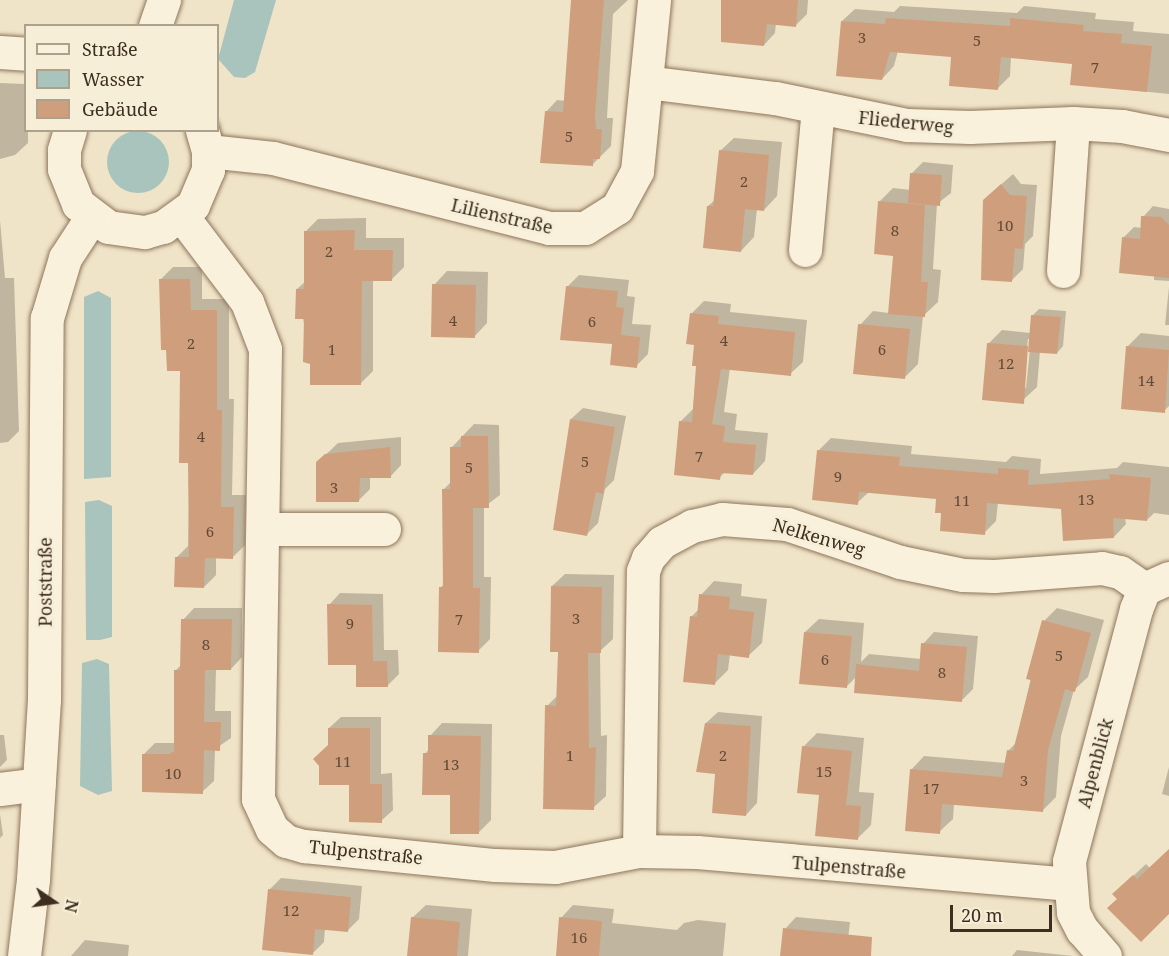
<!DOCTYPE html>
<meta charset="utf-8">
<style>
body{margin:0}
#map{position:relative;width:1169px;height:956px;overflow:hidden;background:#f0e4c8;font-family:"Noto Serif",serif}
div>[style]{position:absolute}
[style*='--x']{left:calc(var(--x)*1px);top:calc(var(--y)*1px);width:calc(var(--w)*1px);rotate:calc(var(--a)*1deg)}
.water>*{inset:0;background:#a9c4bc}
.round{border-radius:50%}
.shadow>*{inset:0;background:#0003}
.building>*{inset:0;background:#cf9f7d}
.roads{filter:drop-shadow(0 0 2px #8d765c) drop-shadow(0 0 2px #8d765c)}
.minor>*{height:33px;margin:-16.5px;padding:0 16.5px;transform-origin:16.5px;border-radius:16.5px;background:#faf1dc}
span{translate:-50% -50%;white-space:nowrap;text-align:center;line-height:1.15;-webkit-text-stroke:6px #f7eed8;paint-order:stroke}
.number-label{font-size:15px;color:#624a37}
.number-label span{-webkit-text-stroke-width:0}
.street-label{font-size:18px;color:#3d2e20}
.legend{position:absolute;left:24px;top:24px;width:195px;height:108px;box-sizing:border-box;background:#f7eed8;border:2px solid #ada18e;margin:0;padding:8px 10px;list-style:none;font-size:18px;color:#3d2e20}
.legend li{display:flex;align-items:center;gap:12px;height:30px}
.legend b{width:30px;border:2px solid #ada18e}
.north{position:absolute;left:24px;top:872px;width:60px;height:60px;-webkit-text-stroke:4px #f7eed8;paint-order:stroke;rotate:103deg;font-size:16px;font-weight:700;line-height:24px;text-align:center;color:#3d2e20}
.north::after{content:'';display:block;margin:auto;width:21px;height:27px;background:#3d2e20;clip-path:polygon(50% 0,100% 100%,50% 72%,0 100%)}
.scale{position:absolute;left:950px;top:905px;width:102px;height:27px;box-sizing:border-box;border:3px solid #3d2e20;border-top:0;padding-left:8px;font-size:18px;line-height:21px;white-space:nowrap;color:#3d2e20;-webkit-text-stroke:4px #f7eed8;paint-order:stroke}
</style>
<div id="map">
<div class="water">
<i style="clip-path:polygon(234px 0,276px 0,255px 72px,245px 78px,234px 77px,218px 59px)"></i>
<i class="round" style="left:107px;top:131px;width:62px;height:62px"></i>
<i style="clip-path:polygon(98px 291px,111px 298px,111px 477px,84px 479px,84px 297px)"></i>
<i style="clip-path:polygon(99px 500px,112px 506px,112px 637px,100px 640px,86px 640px,85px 502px)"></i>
<i style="clip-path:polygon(97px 659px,109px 664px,112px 791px,98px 795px,80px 786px,82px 663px)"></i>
</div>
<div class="shadow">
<i style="clip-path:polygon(573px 0,628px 0,613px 14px,607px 118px,613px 118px,611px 146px,592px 165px,546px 112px,557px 100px,566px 101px)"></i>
<i style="clip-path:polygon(726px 0,808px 0,807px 14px,796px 25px,776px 23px,775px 33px,764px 45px)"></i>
<i style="clip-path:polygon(900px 6px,1017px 13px,1024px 6px,1096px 13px,1095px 19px,1134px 22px,1133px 31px,1169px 34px,1169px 94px,1072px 84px,1074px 63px,1011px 57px,1010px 76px,997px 89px,953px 56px,898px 51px,894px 66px,882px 79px,842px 21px,855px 9px,894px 12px)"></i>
<i style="clip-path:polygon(0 83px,26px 84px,28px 130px,28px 143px,15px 155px,0 159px)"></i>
<i style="clip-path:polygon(734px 138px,782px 142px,777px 196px,764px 210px,757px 209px,754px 237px,741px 251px,708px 206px,716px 199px,720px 151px)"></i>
<i style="clip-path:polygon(923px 162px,953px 165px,951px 193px,937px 204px,933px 269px,941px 270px,938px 302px,923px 316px,918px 364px,905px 377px,860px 325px,873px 311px,889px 313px,895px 255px,880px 201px,893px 188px,911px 190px,912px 173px)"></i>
<i style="clip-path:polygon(1013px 174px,1021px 184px,1037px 185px,1033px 236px,1025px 244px,1023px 269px,1012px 280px,996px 189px)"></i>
<i style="clip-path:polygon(1153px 206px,1169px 209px,1169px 281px,1154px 280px,1154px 275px,1123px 238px,1134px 227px,1142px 228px,1143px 217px)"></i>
<i style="clip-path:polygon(366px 218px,366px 238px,404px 238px,404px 267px,392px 279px,373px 279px,373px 371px,361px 383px,312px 363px,297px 289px,306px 281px,306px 231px,318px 219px)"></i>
<i style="clip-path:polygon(0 220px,5px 278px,14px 278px,19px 431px,8px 442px,0 443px)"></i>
<i style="clip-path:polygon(173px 267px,202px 267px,202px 299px,229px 299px,229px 399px,234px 399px,232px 495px,246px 495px,245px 545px,233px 557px,216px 557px,216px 575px,204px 587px,176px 558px,188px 546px,190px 462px,182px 370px,161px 279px)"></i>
<i style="clip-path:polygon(447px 271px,488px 272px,487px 323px,474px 337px,434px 285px)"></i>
<i style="clip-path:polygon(579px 275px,629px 280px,627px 296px,635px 297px,632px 324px,651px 325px,648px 354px,636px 366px,567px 287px)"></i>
<i style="clip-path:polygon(1169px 287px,1169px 325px,1165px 325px)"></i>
<i style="clip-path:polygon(704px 301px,731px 304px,730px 312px,807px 320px,803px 362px,790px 374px,730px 368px,724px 412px,737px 414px,735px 430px,768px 433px,765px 461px,753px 474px,726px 471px,719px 478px,680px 422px,693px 409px,697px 365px,691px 314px)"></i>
<i style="clip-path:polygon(evenodd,1039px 309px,1066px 311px,1063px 346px,1057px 353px,1040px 351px,1037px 387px,1023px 400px,989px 343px,1002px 330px,1031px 333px,1033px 315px,1039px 309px,1028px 339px,1031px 339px,1026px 388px,1023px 388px,1028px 339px)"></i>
<i style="clip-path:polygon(1141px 333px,1169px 336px,1169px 406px,1164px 411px,1127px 347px)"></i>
<i style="clip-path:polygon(583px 408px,626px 416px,614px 480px,605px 489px,598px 523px,587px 534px,571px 419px)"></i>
<i style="clip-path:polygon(474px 424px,499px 425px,500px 495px,484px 507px,484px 577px,491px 577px,490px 639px,478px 651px,440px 588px,444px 584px,444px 489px,452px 481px,452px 447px)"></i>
<i style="clip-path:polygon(401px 437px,401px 465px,390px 477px,370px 477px,370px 489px,359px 500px,317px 463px,338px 443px)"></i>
<i style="clip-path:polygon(831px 438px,912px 446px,911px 454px,1006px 462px,1012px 456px,1041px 459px,1040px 474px,1117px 468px,1123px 462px,1169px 467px,1169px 515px,1154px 513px,1147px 520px,1125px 518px,1126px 524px,1114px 537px,1063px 507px,998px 502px,996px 521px,984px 533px,943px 512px,938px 497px,869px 492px,857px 503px,819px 450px)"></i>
<i style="clip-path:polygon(565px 574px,614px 575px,613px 639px,600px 651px,601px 736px,607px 735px,606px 796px,593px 808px,547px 706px,558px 695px,559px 651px,552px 586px)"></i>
<i style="clip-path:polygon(714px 581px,742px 584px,741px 596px,767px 599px,762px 643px,748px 656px,730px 654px,728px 670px,715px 683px,691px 617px,699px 609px,701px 595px)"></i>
<i style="clip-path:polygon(340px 593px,383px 594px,384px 650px,398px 650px,399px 674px,387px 686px,358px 664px,329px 605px)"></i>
<i style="clip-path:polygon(194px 608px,242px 608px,242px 657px,231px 669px,216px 669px,215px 711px,231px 711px,231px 738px,215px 749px,214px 781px,202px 792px,144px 754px,155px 743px,175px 743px,175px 671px,182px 664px,183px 620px)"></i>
<i style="clip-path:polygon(1057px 608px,1104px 620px,1088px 677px,1074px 690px,1061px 736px,1056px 797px,1042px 811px,954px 804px,953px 819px,939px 832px,911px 770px,924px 756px,1006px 763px,1008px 751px,1016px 743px,1044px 621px)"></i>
<i style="clip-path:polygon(819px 619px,864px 623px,861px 662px,869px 654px,921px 659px,923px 644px,934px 632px,978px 636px,973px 689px,962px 700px,857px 676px,846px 687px,805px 632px)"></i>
<i style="clip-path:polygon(718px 712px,762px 716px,757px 803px,746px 815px,717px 772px,706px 723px)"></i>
<i style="clip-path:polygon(341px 717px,381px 717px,381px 774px,392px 773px,393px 810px,381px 821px,350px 783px,329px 745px,329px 728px)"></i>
<i style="clip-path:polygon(442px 723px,492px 724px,491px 820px,478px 833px,425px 754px,429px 749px,430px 736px)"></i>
<i style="clip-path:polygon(817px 733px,864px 738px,859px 792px,874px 793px,871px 825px,858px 838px,821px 794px,803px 747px)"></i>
<i style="clip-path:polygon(0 735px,4px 735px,7px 760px,0 767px)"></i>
<i style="clip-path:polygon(1169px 767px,1169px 796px,1162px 794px)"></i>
<i style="clip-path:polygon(0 814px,3px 835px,0 838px)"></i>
<i style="clip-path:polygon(1169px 851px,1169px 912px,1114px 894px,1146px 864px,1150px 868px)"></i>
<i style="clip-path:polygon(281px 878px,362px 886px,359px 919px,348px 930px,325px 928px,324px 942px,312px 954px,269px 890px)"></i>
<i style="clip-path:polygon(426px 905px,472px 909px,468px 956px,409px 956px,412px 918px)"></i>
<i style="clip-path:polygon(573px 905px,614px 909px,612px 923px,677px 930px,684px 923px,698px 920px,726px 923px,723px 956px,557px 956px,561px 918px)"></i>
<i style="clip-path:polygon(796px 917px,850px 922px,846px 956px,782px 956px,785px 929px)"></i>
<i style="clip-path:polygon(85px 940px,129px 945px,128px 956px,71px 956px)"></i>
<i style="clip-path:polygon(1017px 950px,1073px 956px,1012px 956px)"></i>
</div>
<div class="building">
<i style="clip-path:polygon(571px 0,604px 0,595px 115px,596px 129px,602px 129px,600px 159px,593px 159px,593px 166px,540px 163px,545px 111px,563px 112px)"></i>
<i style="clip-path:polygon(721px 0,798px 0,796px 27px,767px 24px,764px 46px,721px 42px)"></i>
<i style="clip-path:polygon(886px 18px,1010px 26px,1010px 18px,1084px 25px,1083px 31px,1122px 34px,1121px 43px,1152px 46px,1147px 92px,1070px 85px,1072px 64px,1001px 57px,998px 90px,949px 86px,951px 57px,890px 52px,882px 80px,836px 76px,841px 21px,885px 24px)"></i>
<i style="clip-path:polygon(719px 150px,769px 155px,764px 211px,745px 209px,741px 252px,703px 248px,707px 206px,713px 206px)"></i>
<i style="clip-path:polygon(910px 173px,942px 175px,940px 206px,908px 203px)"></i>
<i style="clip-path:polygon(1001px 184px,1010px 195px,1027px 196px,1023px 249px,1015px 248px,1012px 282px,981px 280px,983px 200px)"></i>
<i style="clip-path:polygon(878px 201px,925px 205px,921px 282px,928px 282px,925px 317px,888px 314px,893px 256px,874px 254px)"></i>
<i style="clip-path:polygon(1141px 216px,1161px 217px,1169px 225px,1169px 278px,1119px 273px,1122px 237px,1140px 239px)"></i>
<i style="clip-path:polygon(355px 230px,354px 250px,393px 250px,392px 281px,362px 281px,361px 385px,310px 385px,310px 364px,303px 362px,304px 319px,295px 319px,296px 289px,304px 289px,304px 231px)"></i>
<i style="clip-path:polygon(159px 279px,190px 279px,191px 310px,217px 310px,217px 410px,222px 410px,221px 507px,234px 507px,233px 559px,205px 558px,204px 588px,174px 587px,175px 557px,189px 557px,188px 463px,179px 463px,180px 371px,167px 371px,166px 350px,161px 350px)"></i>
<i style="clip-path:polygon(432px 284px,476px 285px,475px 338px,431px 337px)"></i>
<i style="clip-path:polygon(566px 286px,618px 291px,616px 307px,624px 308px,621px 335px,640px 337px,637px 368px,610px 365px,612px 344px,560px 340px)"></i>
<i style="clip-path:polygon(690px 313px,719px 316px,718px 324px,795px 332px,791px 376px,721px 369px,712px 424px,725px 426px,723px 442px,756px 445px,753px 475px,721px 473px,720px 480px,674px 475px,679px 421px,692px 422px,696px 366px,692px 366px,694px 345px,686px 344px)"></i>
<i style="clip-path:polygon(1031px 315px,1061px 317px,1057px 354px,1028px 352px)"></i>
<i style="clip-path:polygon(858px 324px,910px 329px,905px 379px,853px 374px)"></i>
<i style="clip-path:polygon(987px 343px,1028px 346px,1024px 404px,982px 400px)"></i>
<i style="clip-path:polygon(1126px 346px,1169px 350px,1165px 413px,1121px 409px)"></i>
<i style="clip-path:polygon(570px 419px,615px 427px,603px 494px,596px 492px,587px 536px,553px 530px)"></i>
<i style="clip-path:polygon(461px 436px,488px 436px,489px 508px,473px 508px,473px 588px,480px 588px,479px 653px,438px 652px,439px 587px,443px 587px,442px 489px,450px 489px,450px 447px,461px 447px)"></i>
<i style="clip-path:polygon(390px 447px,391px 478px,360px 478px,359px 502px,316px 502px,316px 462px,325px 454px)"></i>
<i style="clip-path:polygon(817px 450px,900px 457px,899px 466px,998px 474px,998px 468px,1029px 470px,1028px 485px,1110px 479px,1109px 474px,1151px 478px,1147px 521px,1113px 518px,1114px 538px,1063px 541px,1061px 509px,987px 503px,985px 535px,940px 531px,941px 513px,935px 513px,936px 499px,859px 492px,858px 505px,812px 500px)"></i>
<i style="clip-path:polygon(551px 586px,602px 587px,601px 653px,588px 653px,589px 748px,596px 747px,594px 810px,543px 809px,545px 705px,556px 706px,558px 652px,550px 652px)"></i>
<i style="clip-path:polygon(699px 594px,730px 597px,729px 609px,754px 612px,749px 658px,718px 654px,715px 685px,683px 682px,690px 616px,697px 617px)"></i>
<i style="clip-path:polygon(327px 604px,372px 605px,373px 661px,387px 661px,388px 687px,356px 687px,356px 665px,328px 665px)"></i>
<i style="clip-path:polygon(181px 619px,232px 619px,231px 670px,205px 670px,204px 722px,221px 722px,220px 751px,204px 750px,203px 794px,142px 792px,142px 754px,169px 754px,174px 751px,174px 670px,185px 670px,180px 670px)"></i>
<i style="clip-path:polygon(1042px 620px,1091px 633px,1075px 692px,1065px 689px,1048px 750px,1043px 812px,942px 804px,940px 834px,905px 831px,910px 769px,1002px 777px,1007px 750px,1013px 751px,1031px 680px,1026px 679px)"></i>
<i style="clip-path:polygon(804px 632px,852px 636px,847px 688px,799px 684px)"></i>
<i style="clip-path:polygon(921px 643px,967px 647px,962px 702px,854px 693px,856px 664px,919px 671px)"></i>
<i style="clip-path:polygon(705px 723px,751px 726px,746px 816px,712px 813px,715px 774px,696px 772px)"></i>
<i style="clip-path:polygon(328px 728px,370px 728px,370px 784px,382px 784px,382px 823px,349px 822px,349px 785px,319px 785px,319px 766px,313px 759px,328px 745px)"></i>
<i style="clip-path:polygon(428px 735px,481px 736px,479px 834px,450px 834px,450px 795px,422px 795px,423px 753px,428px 753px)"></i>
<i style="clip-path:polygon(802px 746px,852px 751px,846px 805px,861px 806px,858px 840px,815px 836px,819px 795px,797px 793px)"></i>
<i style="clip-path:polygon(1169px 849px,1169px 914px,1141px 942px,1107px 908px,1117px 899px,1112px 894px,1133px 875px,1137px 879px)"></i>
<i style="clip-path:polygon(268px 889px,351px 897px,348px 932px,315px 929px,313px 955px,262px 950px)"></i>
<i style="clip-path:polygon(411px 917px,460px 922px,457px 956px,407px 956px)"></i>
<i style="clip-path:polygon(559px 917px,602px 921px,599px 956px,556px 956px)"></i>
<i style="clip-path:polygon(783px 928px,872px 937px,871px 956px,780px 956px)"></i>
</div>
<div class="roads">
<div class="minor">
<i style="--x:155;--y:26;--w:28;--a:-71"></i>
<i style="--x:0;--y:52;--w:26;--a:4"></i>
<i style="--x:646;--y:82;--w:130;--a:7.1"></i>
<i style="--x:775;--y:98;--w:135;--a:11.6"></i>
<i style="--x:907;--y:125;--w:63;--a:1.8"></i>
<i style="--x:970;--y:127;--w:103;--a:-2.2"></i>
<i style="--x:1073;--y:123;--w:49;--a:3.5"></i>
<i style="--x:1122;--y:126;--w:48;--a:10.8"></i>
<i style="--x:70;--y:130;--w:21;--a:107"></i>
<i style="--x:64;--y:150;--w:19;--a:90"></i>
<i style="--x:64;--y:169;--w:38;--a:68"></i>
<i style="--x:78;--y:204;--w:38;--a:37"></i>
<i style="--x:108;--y:227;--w:37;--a:8"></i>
<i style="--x:145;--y:232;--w:19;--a:-16"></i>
<i style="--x:163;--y:227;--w:37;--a:-36"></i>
<i style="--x:193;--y:205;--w:38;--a:-67"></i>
<i style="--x:208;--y:170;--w:19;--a:-90"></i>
<i style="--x:208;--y:151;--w:22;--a:-106"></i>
<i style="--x:208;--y:151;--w:65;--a:6.1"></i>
<i style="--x:273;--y:158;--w:285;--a:14.2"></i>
<i style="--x:549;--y:228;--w:36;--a:0"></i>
<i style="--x:585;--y:228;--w:38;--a:-32"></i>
<i style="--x:617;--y:208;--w:42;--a:-61.6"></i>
<i style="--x:637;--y:171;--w:172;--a:-84.3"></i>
<i style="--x:182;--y:216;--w:108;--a:52.9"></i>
<i style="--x:247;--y:302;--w:50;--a:69"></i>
<i style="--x:265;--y:349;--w:450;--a:90.9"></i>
<i style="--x:258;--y:799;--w:33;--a:65"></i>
<i style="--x:272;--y:829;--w:18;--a:41"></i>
<i style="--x:286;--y:841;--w:19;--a:16"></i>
<i style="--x:304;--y:846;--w:192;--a:5.7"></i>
<i style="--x:495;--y:865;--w:60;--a:1.9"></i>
<i style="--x:555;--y:867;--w:86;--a:-10.8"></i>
<i style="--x:639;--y:851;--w:58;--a:1"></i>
<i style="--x:697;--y:852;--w:372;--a:4.9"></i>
<i style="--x:805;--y:250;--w:143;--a:-84.8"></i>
<i style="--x:1063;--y:271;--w:148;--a:-86.1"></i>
<i style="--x:263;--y:529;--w:121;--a:0"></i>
<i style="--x:0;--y:789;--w:39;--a:-7"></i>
<i style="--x:639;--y:851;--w:280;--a:-89.2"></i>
<i style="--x:643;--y:571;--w:14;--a:-69"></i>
<i style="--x:648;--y:558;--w:21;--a:-49"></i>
<i style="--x:662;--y:542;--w:34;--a:-28"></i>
<i style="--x:692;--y:526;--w:31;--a:-13"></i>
<i style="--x:722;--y:519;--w:65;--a:4.4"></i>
<i style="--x:787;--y:524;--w:119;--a:18.6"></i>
<i style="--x:900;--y:562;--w:64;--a:11.7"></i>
<i style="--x:963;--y:575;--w:31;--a:2"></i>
<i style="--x:994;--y:576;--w:108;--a:-4.2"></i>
<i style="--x:1102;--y:568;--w:18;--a:13"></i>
<i style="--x:1120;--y:572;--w:29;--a:35"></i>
<i style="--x:24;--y:956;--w:78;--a:-83.3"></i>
<i style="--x:33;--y:879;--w:179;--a:-86.5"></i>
<i style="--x:44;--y:700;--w:382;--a:-89.6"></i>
<i style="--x:47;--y:318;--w:63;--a:-73.3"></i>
<i style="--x:65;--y:258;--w:48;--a:-57"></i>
<i style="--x:1105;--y:956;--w:35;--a:-131"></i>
<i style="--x:1082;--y:930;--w:20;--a:-117"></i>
<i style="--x:1073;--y:912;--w:51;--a:-94.5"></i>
<i style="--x:1069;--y:861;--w:261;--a:-75.1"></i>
<i style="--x:1136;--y:609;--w:22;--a:-68"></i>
<i style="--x:1144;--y:589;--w:27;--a:-24"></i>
</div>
</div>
<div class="number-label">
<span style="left:862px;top:38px">3</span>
<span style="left:977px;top:41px">5</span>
<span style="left:1095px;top:68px">7</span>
<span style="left:569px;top:137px">5</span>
<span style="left:744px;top:182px">2</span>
<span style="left:1005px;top:226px">10</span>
<span style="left:895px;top:231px">8</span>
<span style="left:329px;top:252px">2</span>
<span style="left:453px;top:321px">4</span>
<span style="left:592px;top:322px">6</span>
<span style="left:724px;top:341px">4</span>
<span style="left:191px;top:344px">2</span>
<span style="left:332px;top:350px">1</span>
<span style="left:882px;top:350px">6</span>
<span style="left:1006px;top:364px">12</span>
<span style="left:1146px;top:381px">14</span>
<span style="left:201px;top:437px">4</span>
<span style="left:699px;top:457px">7</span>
<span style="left:585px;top:462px">5</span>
<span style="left:469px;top:468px">5</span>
<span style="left:838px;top:477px">9</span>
<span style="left:334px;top:488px">3</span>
<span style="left:1086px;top:500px">13</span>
<span style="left:962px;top:501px">11</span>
<span style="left:210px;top:532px">6</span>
<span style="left:576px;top:619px">3</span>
<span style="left:459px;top:620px">7</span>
<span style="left:350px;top:624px">9</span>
<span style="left:206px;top:645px">8</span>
<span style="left:1059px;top:656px">5</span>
<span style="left:825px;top:660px">6</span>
<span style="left:942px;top:673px">8</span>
<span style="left:570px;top:756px">1</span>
<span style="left:723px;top:756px">2</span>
<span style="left:343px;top:762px">11</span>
<span style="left:451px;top:765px">13</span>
<span style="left:824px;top:772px">15</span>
<span style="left:173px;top:774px">10</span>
<span style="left:1024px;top:781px">3</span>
<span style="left:931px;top:789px">17</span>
<span style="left:291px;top:911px">12</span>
<span style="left:579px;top:938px">16</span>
</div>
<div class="street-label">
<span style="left:906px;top:122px;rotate:6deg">Fliederweg</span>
<span style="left:502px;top:216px;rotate:13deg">Lilienstraße</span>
<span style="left:819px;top:537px;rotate:16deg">Nelkenweg</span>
<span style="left:45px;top:582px;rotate:-90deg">Poststraße</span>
<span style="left:1095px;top:763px;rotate:-75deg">Alpenblick</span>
<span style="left:366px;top:852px;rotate:6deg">Tulpenstraße</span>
<span style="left:849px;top:867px;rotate:5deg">Tulpenstraße</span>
</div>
<ul class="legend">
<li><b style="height:8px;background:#faf1dc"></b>Straße</li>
<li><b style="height:16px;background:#a9c4bc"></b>Wasser</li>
<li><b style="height:16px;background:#cf9f7d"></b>Gebäude</li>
</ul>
<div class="north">N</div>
<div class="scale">20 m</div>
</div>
